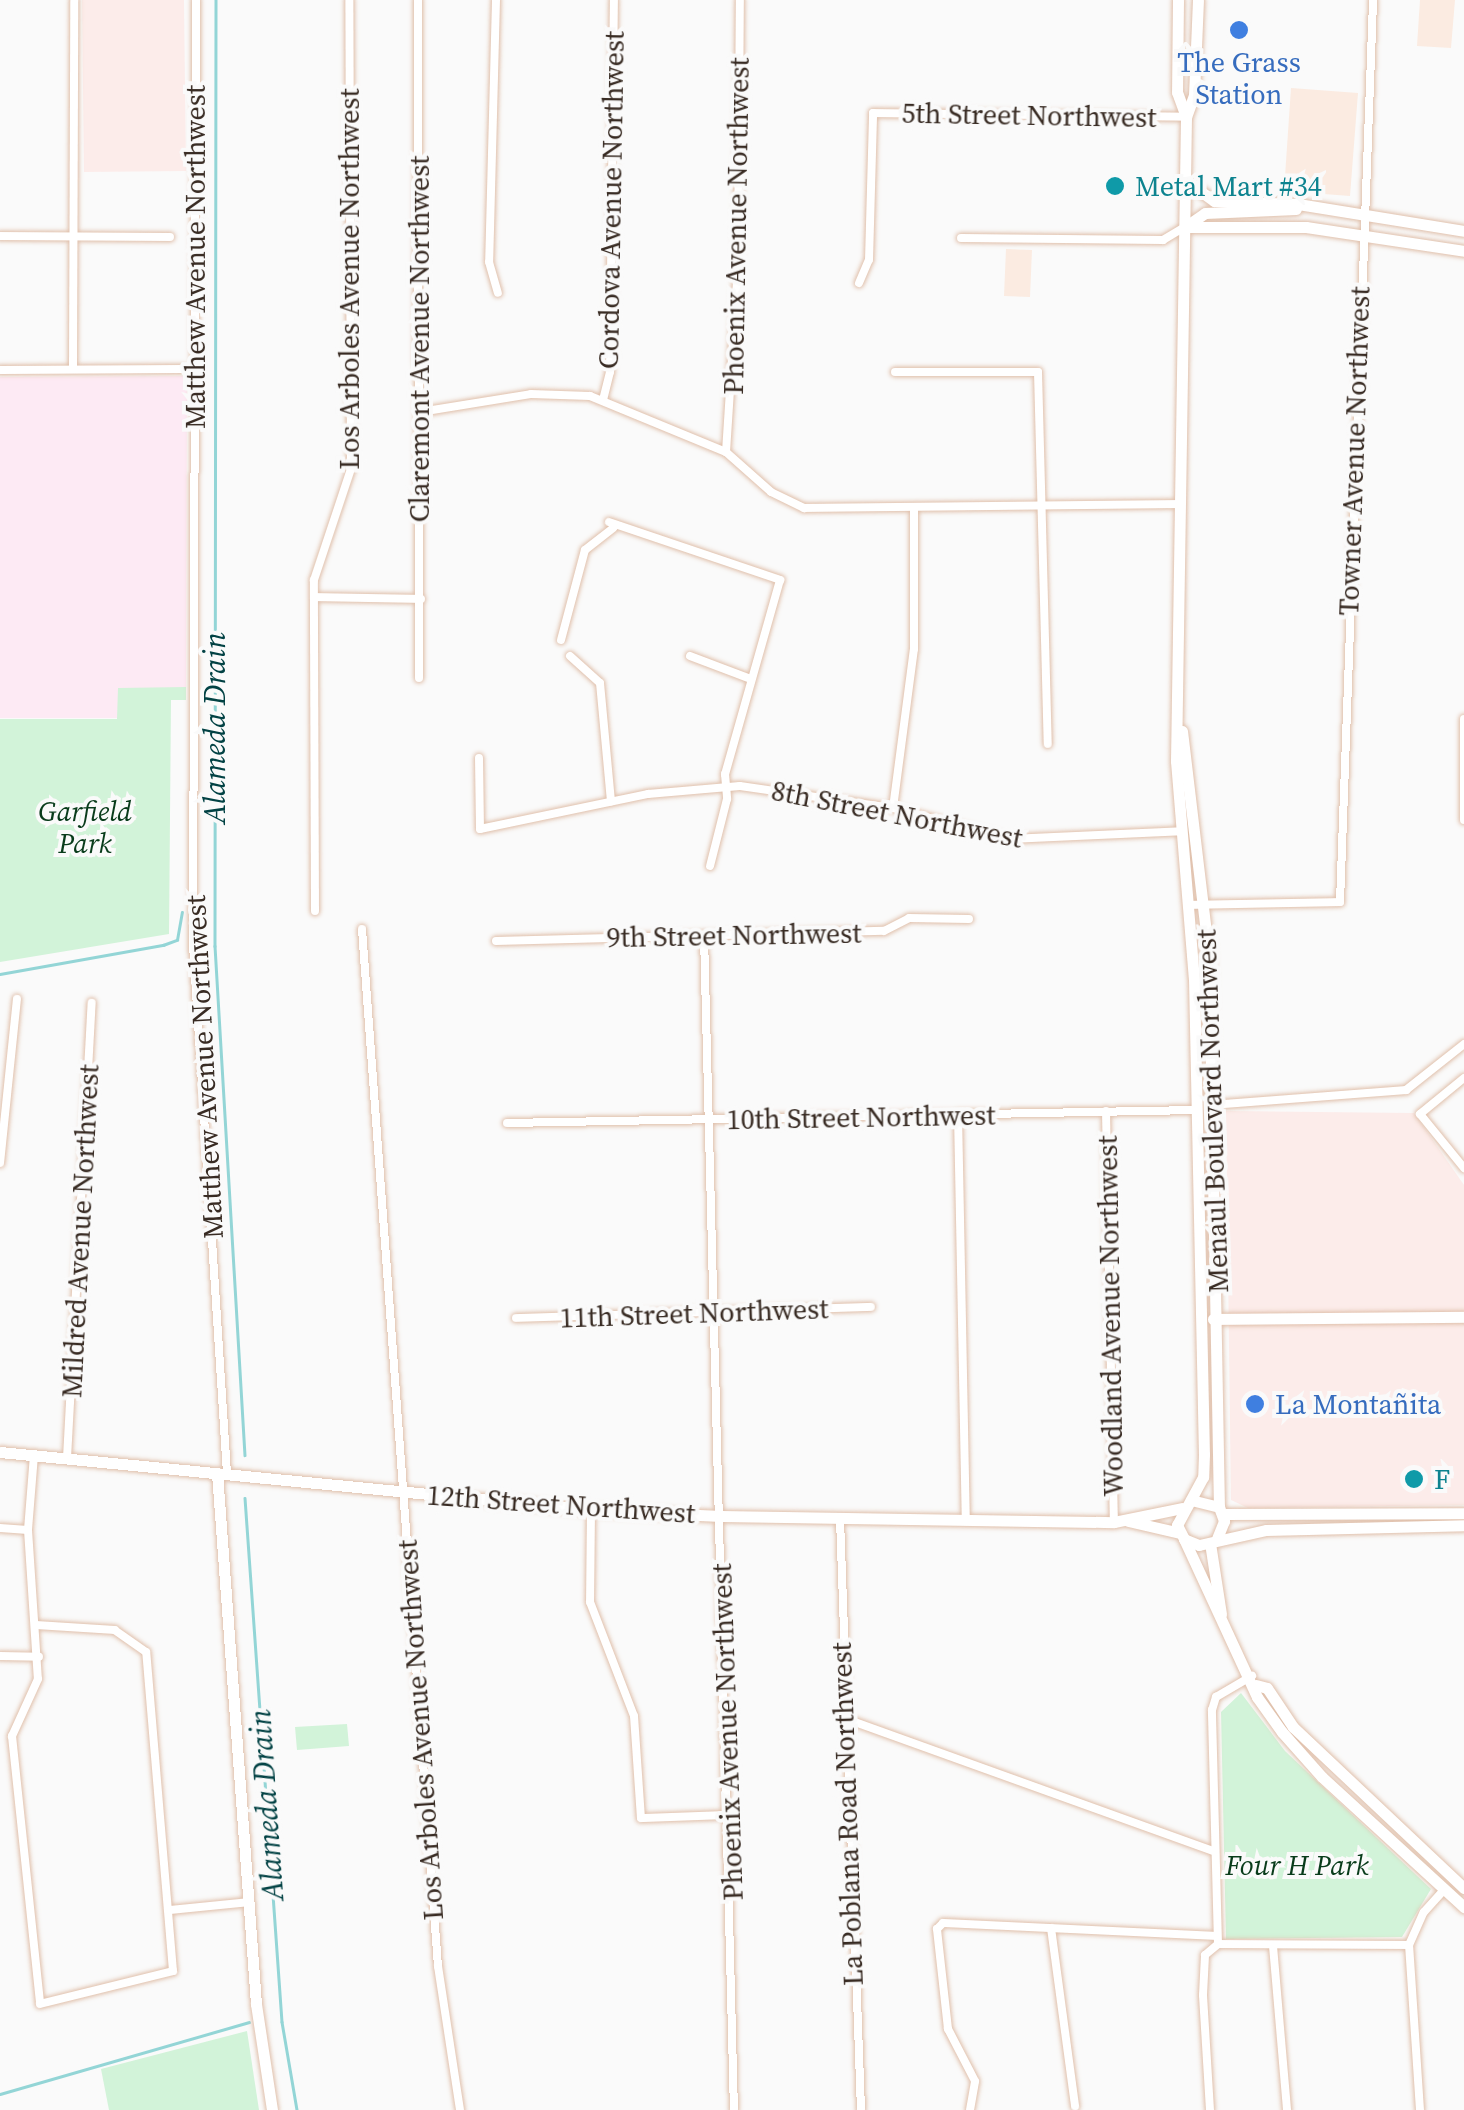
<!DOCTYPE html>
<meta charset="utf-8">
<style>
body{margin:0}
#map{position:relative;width:1464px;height:2110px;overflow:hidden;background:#fafafa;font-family:"Source Serif 4",serif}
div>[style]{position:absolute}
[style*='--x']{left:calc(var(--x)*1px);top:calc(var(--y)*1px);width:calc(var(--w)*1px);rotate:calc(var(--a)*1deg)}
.commercial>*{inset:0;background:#fcecea}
.built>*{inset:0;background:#fbebe1}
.education>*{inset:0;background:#fdeaf4}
.green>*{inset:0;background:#d2f3d9}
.stream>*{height:2.5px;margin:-1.25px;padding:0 1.25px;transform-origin:1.25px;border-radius:1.25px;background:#93d5d6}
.roads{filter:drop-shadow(0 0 2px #e0c0ab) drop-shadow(0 0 2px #e0c0ab)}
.street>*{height:8px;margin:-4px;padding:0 4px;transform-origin:4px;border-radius:4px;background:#fff}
.secondary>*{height:11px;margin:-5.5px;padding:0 5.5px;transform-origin:5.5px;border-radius:5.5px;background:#fff}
.dots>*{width:28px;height:28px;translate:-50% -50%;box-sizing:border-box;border:5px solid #fafafa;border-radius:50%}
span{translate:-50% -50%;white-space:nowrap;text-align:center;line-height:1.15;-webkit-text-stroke:8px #fafafa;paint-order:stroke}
.shop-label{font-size:28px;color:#366cbe}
.left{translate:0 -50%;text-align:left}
.street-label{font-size:28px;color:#382b23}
.culture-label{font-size:28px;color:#0d838f}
.park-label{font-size:28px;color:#093c1b;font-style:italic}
.water-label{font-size:30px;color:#024244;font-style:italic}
</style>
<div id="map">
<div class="commercial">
<i style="clip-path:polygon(82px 0,184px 0,186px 171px,84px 172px)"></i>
<i style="clip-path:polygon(1226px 1111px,1414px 1113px,1464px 1185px,1464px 1505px,1248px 1508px,1231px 1500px)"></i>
</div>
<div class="built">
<i style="clip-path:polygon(1420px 0,1455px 0,1451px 48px,1417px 46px)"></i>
<i style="clip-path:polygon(1291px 88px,1358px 93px,1350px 196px,1284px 191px)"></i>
<i style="clip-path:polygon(1006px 249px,1032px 250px,1030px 297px,1004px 296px)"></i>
</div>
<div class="education">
<i style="clip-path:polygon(187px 376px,186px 689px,121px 688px,120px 718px,0 718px,0 377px)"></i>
</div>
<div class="green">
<i style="clip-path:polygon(186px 687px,186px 700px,171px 700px,169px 934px,0 962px,0 719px,117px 719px,118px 688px)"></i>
<i style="clip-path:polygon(1241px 1693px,1285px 1751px,1431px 1889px,1402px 1937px,1226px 1939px,1221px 1712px)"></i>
<i style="clip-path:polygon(347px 1724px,349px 1746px,297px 1750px,295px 1727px)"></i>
<i style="clip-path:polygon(247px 2031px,259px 2110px,109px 2110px,101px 2069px)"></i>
</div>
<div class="stream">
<i style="--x:216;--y:0;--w:946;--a:90.06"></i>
<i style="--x:215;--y:946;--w:510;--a:86.63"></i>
<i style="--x:0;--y:974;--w:166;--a:-10.1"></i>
<i style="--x:163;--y:945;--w:15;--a:-20"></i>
<i style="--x:177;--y:940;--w:28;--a:-80"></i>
<i style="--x:245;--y:1498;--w:525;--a:85.96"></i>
<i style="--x:282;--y:2022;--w:89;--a:80.3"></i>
<i style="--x:0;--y:2094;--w:259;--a:-16.1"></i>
</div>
<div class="roads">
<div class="street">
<i style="--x:196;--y:0;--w:945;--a:90.18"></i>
<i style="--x:193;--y:945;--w:530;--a:86.32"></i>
<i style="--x:418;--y:0;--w:678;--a:89.92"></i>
<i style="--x:496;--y:0;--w:262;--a:91.5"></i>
<i style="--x:489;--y:262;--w:32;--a:74"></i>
<i style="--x:0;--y:236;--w:170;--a:0.3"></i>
<i style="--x:961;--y:238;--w:202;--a:0.6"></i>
<i style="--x:1163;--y:240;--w:26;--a:-31"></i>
<i style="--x:859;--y:283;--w:25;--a:-67"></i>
<i style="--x:869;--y:260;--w:147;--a:-88.4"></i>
<i style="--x:873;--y:113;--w:313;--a:0.7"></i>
<i style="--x:73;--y:369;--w:369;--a:-89.8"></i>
<i style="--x:0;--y:370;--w:184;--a:-0.3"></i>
<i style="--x:895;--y:372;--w:143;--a:0"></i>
<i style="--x:1038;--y:372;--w:372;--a:88.5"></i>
<i style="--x:603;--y:400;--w:29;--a:-76"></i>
<i style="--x:610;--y:372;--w:372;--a:-89.4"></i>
<i style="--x:420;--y:412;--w:112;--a:-9.2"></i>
<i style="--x:531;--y:394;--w:59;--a:1.9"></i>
<i style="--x:590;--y:396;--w:147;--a:22.4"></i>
<i style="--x:726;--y:452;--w:60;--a:41.6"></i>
<i style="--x:771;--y:492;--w:37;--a:26"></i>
<i style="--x:804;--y:508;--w:374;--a:-0.6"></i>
<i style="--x:726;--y:452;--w:188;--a:-86.3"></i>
<i style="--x:738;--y:264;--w:264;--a:-89.6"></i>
<i style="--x:609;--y:522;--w:181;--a:18.7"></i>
<i style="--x:780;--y:580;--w:202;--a:105.8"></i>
<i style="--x:725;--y:774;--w:25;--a:85"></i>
<i style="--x:727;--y:799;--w:69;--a:104.2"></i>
<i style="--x:315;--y:597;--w:106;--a:1.1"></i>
<i style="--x:561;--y:640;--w:93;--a:-75.1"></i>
<i style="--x:585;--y:550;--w:36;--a:-38"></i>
<i style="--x:570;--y:656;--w:40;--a:42"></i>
<i style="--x:600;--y:683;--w:119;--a:84.7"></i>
<i style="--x:690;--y:656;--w:65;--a:20.7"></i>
<i style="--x:1464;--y:719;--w:101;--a:90"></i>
<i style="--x:479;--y:758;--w:71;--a:89.2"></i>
<i style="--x:480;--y:829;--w:172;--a:-11.8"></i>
<i style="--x:648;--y:794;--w:92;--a:-5"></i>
<i style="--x:740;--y:786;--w:155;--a:8.2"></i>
<i style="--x:893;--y:808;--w:119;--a:15.1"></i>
<i style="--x:1008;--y:839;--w:175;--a:-2.6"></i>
<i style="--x:893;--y:808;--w:160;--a:-82.5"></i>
<i style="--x:914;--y:649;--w:139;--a:-90"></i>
<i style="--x:1189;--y:905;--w:151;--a:-1.1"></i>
<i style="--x:1340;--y:902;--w:903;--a:-87.9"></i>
<i style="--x:315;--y:911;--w:331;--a:-90.2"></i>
<i style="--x:314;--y:580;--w:117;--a:-71.6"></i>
<i style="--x:351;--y:469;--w:469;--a:-90.2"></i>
<i style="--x:362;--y:929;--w:1040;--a:85.81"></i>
<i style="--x:438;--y:1966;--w:146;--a:81.3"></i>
<i style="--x:704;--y:935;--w:1175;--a:88.54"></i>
<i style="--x:496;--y:941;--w:388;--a:-1.5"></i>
<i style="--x:884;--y:931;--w:28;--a:-27"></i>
<i style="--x:909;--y:918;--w:60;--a:1"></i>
<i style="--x:1464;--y:1078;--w:57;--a:140.7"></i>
<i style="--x:1420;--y:1114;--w:70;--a:50.8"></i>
<i style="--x:1211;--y:1105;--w:196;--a:-4.4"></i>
<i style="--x:1406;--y:1090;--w:74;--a:-38.4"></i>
<i style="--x:1106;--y:1111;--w:411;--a:88.9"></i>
<i style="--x:958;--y:1114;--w:406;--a:88.9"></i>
<i style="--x:507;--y:1123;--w:690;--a:-1.08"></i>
<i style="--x:0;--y:1163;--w:165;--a:-84.1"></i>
<i style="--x:516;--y:1318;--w:355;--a:-1.8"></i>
<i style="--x:34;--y:1455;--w:75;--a:94.6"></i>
<i style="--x:28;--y:1530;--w:149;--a:86.2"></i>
<i style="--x:38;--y:1679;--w:63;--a:114.5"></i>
<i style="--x:12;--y:1736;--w:269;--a:84"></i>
<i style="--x:40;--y:2004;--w:137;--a:-13.9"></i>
<i style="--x:173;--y:1971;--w:320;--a:-94.8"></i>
<i style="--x:146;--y:1652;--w:38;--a:-145"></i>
<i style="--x:115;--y:1630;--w:79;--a:-176.4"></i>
<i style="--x:67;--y:1458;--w:456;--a:-86.9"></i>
<i style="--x:591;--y:1510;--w:92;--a:90.6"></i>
<i style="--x:590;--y:1602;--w:122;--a:68.9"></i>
<i style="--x:634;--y:1716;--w:102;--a:86.1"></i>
<i style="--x:641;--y:1818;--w:88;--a:-2"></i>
<i style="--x:840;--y:1518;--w:592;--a:87.97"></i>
<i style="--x:0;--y:1528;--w:28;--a:4"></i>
<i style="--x:0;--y:1656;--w:39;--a:1"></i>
<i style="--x:844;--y:1718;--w:392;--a:19.8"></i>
<i style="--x:169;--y:1910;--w:80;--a:-5.7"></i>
<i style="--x:1051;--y:1928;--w:180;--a:82.3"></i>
<i style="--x:1218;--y:1944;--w:234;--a:-91.5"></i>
<i style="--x:1212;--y:1710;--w:14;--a:-73"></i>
<i style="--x:1216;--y:1697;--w:42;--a:-30.3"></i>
<i style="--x:1218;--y:1944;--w:191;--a:0.3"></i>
<i style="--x:1273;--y:1946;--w:165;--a:85.1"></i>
<i style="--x:970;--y:2110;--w:29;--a:-80"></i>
<i style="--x:975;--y:2081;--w:59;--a:-117.4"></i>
<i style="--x:948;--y:2029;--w:101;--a:-96.3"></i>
<i style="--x:937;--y:1929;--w:8;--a:-45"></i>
<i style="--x:943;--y:1923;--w:271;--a:2.7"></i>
<i style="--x:1210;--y:2110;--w:115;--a:-93.5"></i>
<i style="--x:1203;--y:1995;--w:40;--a:-87.1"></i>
<i style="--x:1205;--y:1955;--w:17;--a:-40"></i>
<i style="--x:1420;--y:2110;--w:165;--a:-93.8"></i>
<i style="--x:1409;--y:1945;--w:36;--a:-66"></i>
<i style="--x:1424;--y:1912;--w:31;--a:-48"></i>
</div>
<div class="secondary">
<i style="--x:1178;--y:0;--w:92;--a:90.6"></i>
<i style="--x:1177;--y:92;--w:27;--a:70"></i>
<i style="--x:1186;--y:117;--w:644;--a:90.89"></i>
<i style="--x:1176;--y:761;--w:219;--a:85.3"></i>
<i style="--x:1194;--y:979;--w:475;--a:88.8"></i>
<i style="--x:1204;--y:1454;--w:23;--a:92"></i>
<i style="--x:1203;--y:1477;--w:55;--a:118.4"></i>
<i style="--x:1177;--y:1525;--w:16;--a:63"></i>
<i style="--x:1184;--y:1539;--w:16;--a:22"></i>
<i style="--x:1199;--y:1545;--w:69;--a:-12.6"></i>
<i style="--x:1266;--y:1530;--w:198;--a:-1.4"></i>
<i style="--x:1186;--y:117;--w:23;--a:-70"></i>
<i style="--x:1194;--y:95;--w:95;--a:-87.6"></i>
<i style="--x:1185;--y:180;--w:36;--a:36"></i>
<i style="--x:1214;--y:201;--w:84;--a:2"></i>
<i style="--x:1298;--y:204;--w:168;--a:9.2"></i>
<i style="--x:1185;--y:227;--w:121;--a:0"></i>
<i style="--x:1306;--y:227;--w:160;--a:8.6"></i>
<i style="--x:1185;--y:227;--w:24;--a:-35"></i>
<i style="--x:1205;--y:213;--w:91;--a:-2.5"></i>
<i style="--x:1182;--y:731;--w:229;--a:83.2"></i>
<i style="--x:1209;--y:958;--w:549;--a:88.96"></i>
<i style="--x:1213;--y:1319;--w:251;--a:-0.5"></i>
<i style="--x:0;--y:1452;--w:594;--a:5.6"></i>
<i style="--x:591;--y:1510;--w:130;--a:2.6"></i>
<i style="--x:721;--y:1516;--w:393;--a:0.9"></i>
<i style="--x:1114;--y:1522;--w:69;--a:-11.6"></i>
<i style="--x:217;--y:1473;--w:532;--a:85.8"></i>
<i style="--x:256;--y:2004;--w:107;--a:81.4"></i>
<i style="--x:1191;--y:1500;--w:29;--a:14"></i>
<i style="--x:1219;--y:1507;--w:15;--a:70"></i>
<i style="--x:1224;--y:1521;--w:18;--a:112"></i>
<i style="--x:1223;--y:1514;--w:241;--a:-0.2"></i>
<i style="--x:1128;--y:1521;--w:53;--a:13"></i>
<i style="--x:1184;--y:1539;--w:174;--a:65.2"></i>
<i style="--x:1257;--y:1697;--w:43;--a:54.5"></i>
<i style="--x:1282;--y:1732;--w:60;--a:48.4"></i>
<i style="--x:1322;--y:1777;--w:193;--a:42.5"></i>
<i style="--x:1210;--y:1543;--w:72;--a:81.2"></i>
<i style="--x:1256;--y:1685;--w:11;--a:15"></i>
<i style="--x:1267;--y:1688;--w:47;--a:56.3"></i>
<i style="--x:1293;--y:1727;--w:235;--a:43.3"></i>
</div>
</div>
<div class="dots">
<i style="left:1239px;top:30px;background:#3f7fe0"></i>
<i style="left:1115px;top:186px;background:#0f9aa8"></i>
<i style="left:1255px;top:1404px;background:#3f7fe0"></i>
<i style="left:1414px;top:1479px;background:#0f9aa8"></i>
</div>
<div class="shop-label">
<span style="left:1239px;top:78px">The Grass<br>Station</span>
<span class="left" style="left:1275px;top:1404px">La Montañita</span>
</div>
<div class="street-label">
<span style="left:1029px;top:115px;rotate:1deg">5th Street Northwest</span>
<span style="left:611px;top:200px;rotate:-89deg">Cordova Avenue Northwest</span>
<span style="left:736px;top:226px;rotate:-89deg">Phoenix Avenue Northwest</span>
<span style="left:195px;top:257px;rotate:-90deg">Matthew Avenue Northwest</span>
<span style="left:349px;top:279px;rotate:-90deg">Los Arboles Avenue Northwest</span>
<span style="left:419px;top:339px;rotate:-90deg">Claremont Avenue Northwest</span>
<span style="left:1354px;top:451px;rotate:-88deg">Towner Avenue Northwest</span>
<span style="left:897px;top:814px;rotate:11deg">8th Street Northwest</span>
<span style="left:734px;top:935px;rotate:-1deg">9th Street Northwest</span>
<span style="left:204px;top:1067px;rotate:-93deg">Matthew Avenue Northwest</span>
<span style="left:1212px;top:1111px;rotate:-92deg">Menaul Boulevard Northwest</span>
<span style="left:861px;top:1117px;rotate:-1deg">10th Street Northwest</span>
<span style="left:80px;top:1231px;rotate:-87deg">Mildred Avenue Northwest</span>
<span style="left:694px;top:1313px;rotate:-2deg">11th Street Northwest</span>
<span style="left:1110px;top:1316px;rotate:-91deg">Woodland Avenue Northwest</span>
<span style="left:561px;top:1504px;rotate:4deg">12th Street Northwest</span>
<span style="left:420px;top:1730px;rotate:-94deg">Los Arboles Avenue Northwest</span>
<span style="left:727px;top:1732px;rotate:-92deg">Phoenix Avenue Northwest</span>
<span style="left:847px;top:1814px;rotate:-92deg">La Poblana Road Northwest</span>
</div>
<div class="culture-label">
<span class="left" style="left:1135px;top:186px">Metal Mart #34</span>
<span class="left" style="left:1434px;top:1479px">F</span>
</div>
<div class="park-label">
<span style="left:85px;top:827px">Garfield<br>Park</span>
<span style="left:1297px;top:1865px">Four H Park</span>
</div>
<div class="water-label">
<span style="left:215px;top:728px;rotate:-90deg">Alameda Drain</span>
<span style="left:267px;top:1805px;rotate:-94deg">Alameda Drain</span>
</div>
</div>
